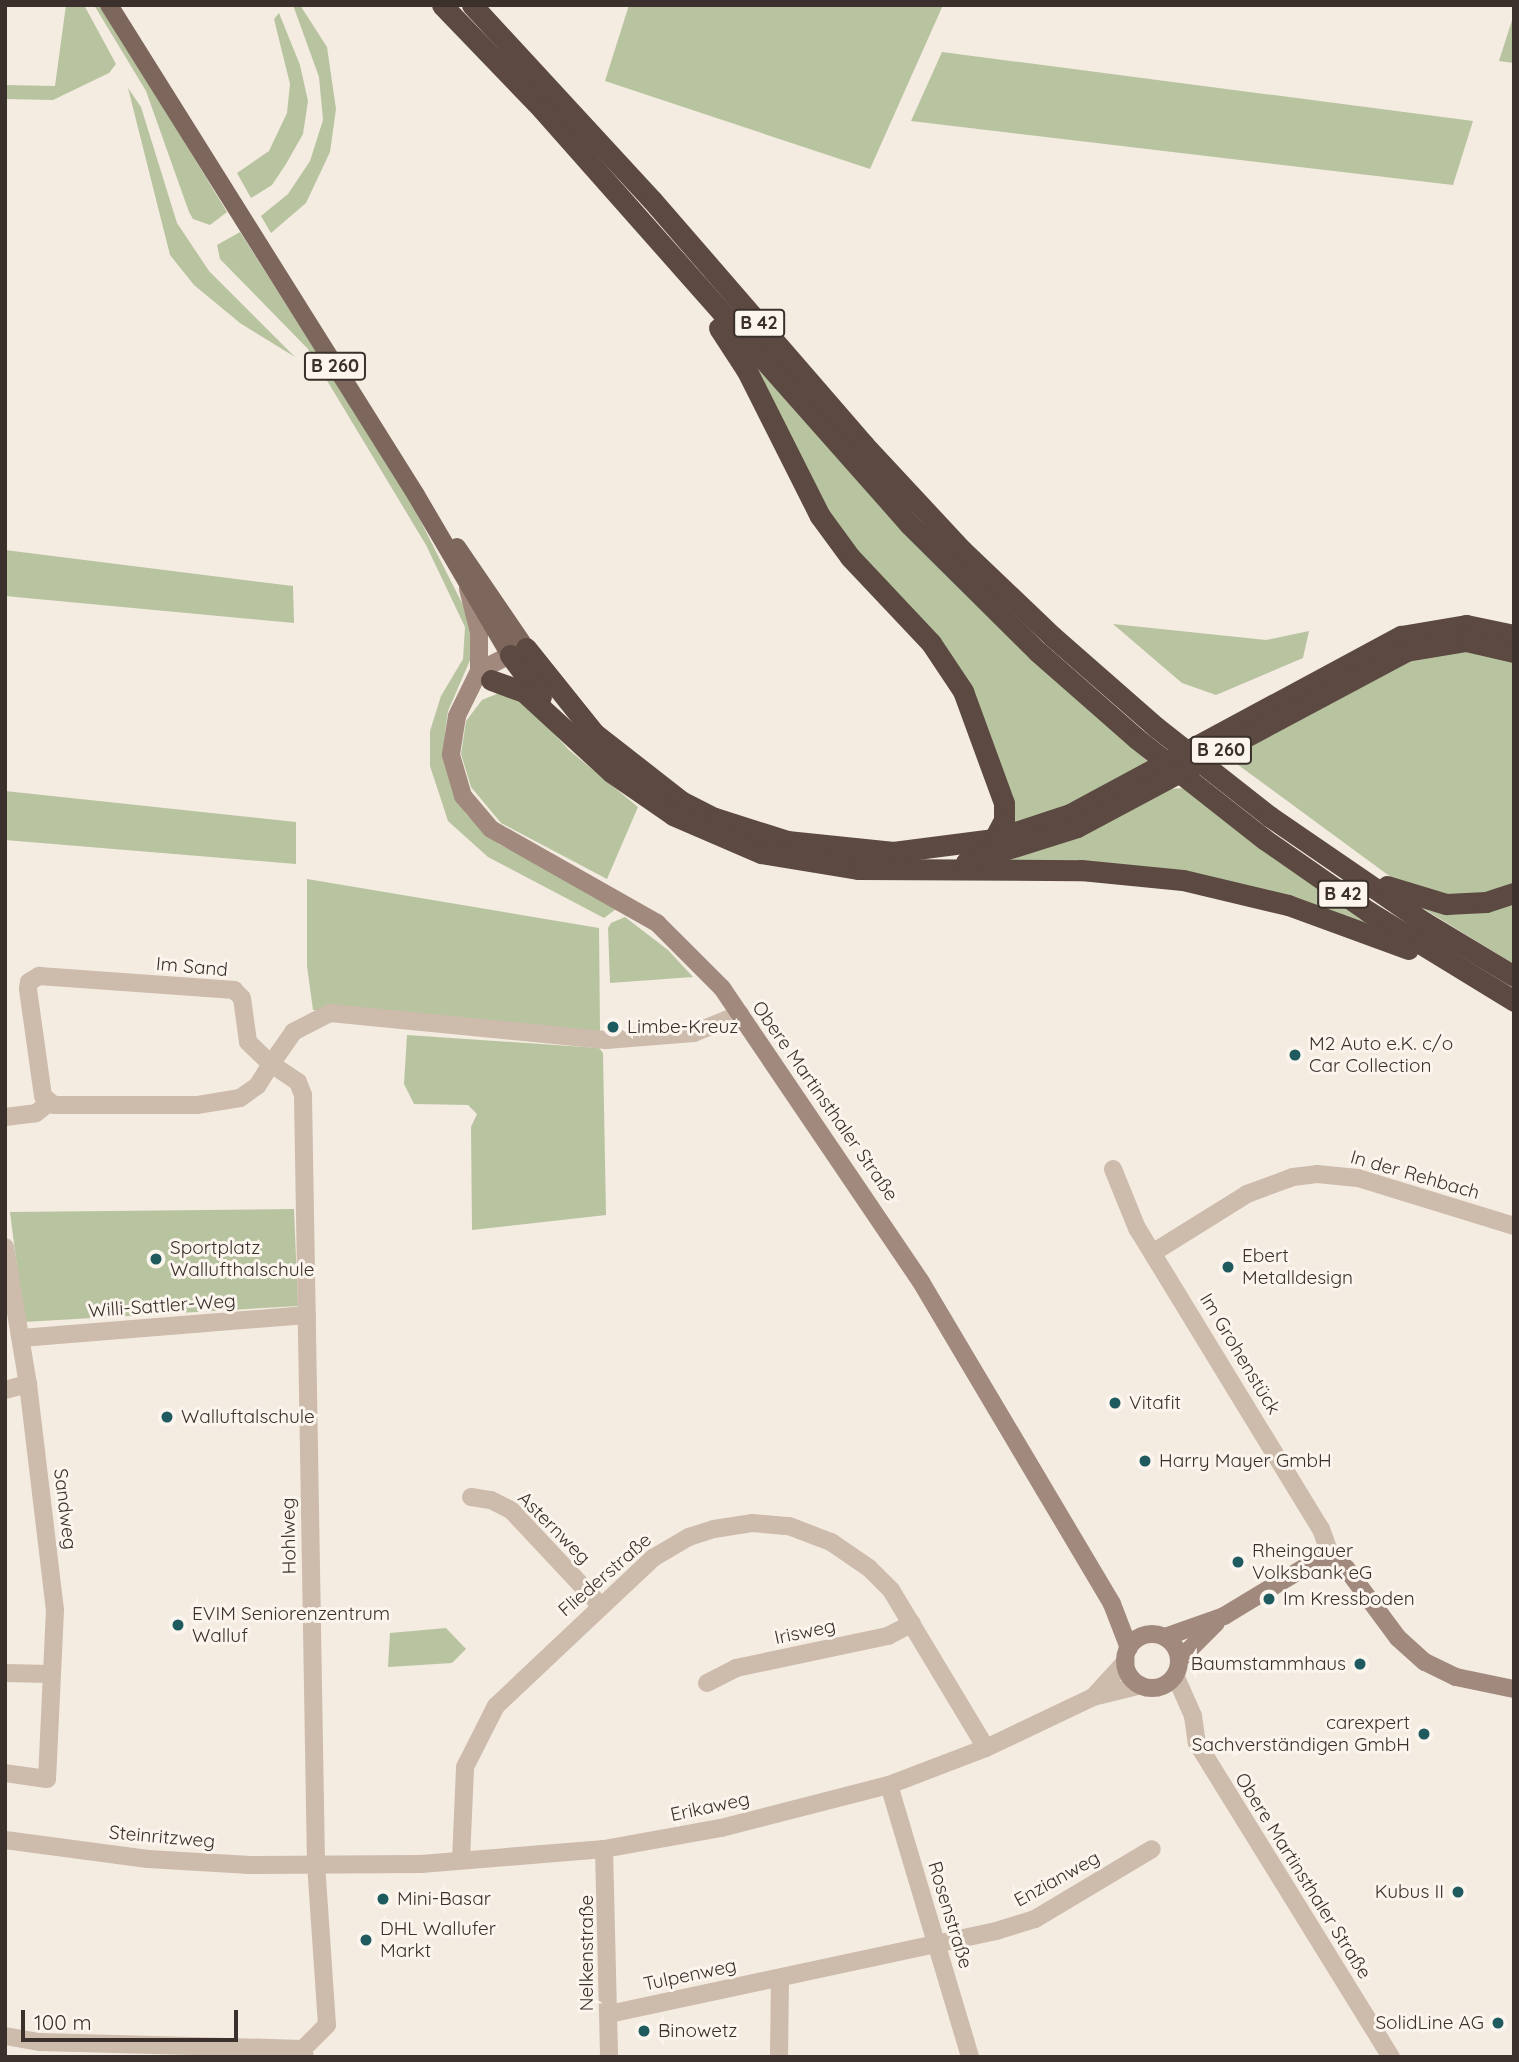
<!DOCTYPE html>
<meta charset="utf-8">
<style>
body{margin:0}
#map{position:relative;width:1519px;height:2062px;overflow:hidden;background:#f4ebe1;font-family:Quicksand,sans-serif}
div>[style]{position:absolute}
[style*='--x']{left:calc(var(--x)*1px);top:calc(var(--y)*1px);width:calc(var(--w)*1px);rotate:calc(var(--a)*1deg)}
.green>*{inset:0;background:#b8c4a0}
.street>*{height:18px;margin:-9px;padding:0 9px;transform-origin:9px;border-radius:9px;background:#cdbbac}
.secondary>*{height:18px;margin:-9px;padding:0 9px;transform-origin:9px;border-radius:9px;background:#a18a7d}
.secondary>.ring{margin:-9px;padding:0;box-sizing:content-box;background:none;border:18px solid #a18a7d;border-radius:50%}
.primary>*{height:18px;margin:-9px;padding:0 9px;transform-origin:9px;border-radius:9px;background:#7d675c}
.highway>*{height:21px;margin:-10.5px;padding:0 10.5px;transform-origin:10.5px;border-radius:10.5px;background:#5c4a42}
.dots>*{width:19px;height:19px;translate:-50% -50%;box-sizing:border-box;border:4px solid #fbf5ee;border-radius:50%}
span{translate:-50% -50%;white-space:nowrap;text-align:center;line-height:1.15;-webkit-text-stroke:6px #fbf5ee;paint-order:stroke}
.shield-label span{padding:2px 5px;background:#fbf5ee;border:2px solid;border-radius:5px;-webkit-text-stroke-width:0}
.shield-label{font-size:18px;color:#3b302b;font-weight:700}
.street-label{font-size:19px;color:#3b302b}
.poi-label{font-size:19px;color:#3b302b}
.left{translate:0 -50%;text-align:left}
.right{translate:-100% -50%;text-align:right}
.frame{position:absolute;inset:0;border:7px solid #3b302b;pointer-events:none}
.scale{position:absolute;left:21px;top:2010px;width:217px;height:32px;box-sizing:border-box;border:4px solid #3b302b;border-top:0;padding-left:9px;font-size:21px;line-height:24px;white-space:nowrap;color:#3b302b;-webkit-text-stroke:5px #fbf5ee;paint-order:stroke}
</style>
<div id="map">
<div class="green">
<i style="clip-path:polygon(66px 5px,84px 5px,116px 64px,109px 73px,53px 100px,5px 99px,5px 85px,55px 86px)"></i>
<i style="clip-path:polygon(94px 5px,101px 5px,227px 212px,210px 225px,193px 219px,189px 212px,146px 91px)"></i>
<i style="clip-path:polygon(293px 5px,300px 5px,327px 47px,336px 109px,330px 152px,306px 203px,271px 233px,261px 216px,288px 194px,310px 161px,323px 120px,319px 77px)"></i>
<i style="clip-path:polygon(629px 5px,943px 5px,870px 169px,605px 81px)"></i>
<i style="clip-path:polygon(279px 13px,300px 65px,308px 101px,303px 134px,286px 164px,272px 185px,251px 198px,237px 173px,269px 151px,287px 113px,290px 84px,274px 19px)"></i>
<i style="clip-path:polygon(1514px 14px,1514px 63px,1499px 61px)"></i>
<i style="clip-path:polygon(942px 52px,1473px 121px,1453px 185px,911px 121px)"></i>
<i style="clip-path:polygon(128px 88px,141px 107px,177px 223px,209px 271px,295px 357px,240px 323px,194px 285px,170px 255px)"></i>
<i style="clip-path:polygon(240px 232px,410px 500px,471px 621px,474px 651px,448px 711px,445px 733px,444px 754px,454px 792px,466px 814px,499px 844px,620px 906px,604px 918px,488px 857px,448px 821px,430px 766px,430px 731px,441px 696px,463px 659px,465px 627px,426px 545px,308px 349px,220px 259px,217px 245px)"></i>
<i style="clip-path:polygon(748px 354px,1136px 751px,1154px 767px,1009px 829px,992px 741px,827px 514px)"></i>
<i style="clip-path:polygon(5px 550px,293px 586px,294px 623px,5px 596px)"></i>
<i style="clip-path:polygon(1113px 624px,1266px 640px,1309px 631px,1303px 658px,1216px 695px,1182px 683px)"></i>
<i style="clip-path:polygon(1460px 646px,1514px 658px,1514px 888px,1460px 899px,1403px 886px,1226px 756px,1390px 663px)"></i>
<i style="clip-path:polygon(504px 691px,518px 694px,569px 750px,638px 807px,607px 879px,501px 823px,471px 787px,461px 754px,466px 721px,482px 700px)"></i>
<i style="clip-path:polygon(1186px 788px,1392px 933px,1315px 908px,1000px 860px,1169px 789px)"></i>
<i style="clip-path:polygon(5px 791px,296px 822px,296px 864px,5px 840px)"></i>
<i style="clip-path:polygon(307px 879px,599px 928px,600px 1030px,597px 1033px,313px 1010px,307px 966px)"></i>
<i style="clip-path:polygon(1514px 900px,1514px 964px,1419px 906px)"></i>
<i style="clip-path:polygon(625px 917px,668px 950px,693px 977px,610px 983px,608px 928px,611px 923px)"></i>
<i style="clip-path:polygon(407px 1035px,599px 1048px,603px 1053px,606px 1215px,472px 1230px,471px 1127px,477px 1114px,468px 1105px,414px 1104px,404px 1084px)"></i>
<i style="clip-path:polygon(294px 1209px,298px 1306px,24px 1322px,10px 1212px)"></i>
<i style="clip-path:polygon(446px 1628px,466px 1649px,452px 1663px,388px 1667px,390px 1633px)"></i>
</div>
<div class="street">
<i style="--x:39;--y:976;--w:196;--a:4.1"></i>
<i style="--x:234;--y:990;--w:11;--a:45"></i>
<i style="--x:242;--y:998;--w:44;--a:82.2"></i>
<i style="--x:248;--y:1042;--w:32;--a:44"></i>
<i style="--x:271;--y:1064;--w:26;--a:122"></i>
<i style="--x:257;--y:1086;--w:21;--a:145"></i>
<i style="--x:240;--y:1098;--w:44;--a:170.8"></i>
<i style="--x:197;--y:1105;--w:143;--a:180"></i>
<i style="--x:54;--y:1105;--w:14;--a:-141"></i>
<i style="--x:43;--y:1096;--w:108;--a:-98"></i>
<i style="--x:28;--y:989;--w:7;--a:-82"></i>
<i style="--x:29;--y:982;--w:12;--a:-31"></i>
<i style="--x:5;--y:1117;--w:31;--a:-7"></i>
<i style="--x:36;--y:1113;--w:16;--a:-38"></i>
<i style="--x:1113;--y:1169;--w:64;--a:67.9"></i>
<i style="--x:1137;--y:1228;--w:353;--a:58.6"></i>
<i style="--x:1321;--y:1529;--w:32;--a:70"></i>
<i style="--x:5;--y:1247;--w:139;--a:80.5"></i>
<i style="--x:28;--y:1384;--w:228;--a:83.2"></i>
<i style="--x:55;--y:1610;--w:169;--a:92.7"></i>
<i style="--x:47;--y:1779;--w:42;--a:-171.9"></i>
<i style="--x:1154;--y:1252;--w:110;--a:-31.9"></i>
<i style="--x:1247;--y:1194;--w:49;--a:-20.3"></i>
<i style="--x:1293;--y:1177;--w:24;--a:-7"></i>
<i style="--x:1317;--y:1174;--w:41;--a:5.6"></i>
<i style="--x:1358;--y:1178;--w:163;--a:17.1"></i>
<i style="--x:21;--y:1338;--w:287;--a:-4.6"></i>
<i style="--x:5;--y:1390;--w:24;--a:-15"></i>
<i style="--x:471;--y:1497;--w:20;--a:9"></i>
<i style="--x:491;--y:1500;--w:22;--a:27"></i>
<i style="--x:511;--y:1510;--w:129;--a:46.9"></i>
<i style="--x:5;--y:1673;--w:45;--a:1.3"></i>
<i style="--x:1175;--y:1675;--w:45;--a:66.3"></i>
<i style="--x:1193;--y:1716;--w:27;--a:82"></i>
<i style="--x:1197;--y:1743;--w:369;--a:58.3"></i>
<i style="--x:707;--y:1683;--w:33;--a:-27"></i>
<i style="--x:736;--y:1668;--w:155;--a:-11.9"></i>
<i style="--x:888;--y:1636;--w:27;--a:-28"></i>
<i style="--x:1095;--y:1695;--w:46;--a:-47.6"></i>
<i style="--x:889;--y:1785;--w:284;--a:73.4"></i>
<i style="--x:5;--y:1840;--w:144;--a:7.6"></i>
<i style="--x:148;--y:1859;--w:102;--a:3.4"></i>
<i style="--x:250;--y:1865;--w:171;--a:-0.3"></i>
<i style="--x:421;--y:1864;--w:184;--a:-4.7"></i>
<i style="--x:604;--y:1849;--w:119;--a:-10.2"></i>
<i style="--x:721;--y:1828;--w:173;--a:-14.4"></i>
<i style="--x:889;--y:1785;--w:104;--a:-20.9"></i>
<i style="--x:986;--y:1748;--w:119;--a:-25.5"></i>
<i style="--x:1093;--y:1697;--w:49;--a:-14"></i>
<i style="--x:604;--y:1849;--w:208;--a:88.6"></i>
<i style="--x:461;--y:1860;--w:93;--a:-87.5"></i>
<i style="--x:465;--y:1767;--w:68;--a:-63.1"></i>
<i style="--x:496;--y:1706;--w:216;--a:-43.3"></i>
<i style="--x:653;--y:1558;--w:42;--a:-30.3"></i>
<i style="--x:689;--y:1537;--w:26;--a:-18"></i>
<i style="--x:714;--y:1529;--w:38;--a:-9"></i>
<i style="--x:752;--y:1523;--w:37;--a:5"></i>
<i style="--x:789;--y:1526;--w:45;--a:20.9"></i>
<i style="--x:831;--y:1542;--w:46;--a:34.4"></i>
<i style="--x:869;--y:1568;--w:31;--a:45"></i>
<i style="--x:891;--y:1590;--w:184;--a:59"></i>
<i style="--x:609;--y:2014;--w:396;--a:-12.1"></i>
<i style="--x:996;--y:1931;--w:41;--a:-17.1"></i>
<i style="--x:1035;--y:1919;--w:136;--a:-30.9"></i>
<i style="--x:5;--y:2036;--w:36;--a:10"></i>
<i style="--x:40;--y:2042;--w:263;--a:1.5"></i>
<i style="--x:305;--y:2057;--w:8;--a:-104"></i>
<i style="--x:303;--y:2049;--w:34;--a:-45"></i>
<i style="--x:327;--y:2025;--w:161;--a:-93.9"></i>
<i style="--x:316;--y:1864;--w:769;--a:-90.97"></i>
<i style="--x:303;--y:1095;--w:14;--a:-111"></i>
<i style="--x:298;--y:1082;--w:32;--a:-146"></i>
<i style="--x:271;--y:1064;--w:39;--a:-55"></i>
<i style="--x:293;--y:1032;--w:42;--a:-27.2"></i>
<i style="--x:330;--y:1013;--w:277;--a:5.6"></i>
<i style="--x:606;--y:1040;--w:88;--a:-4.5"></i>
<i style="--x:694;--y:1033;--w:50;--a:-22.4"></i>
<i style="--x:779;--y:2057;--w:79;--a:-89.3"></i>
</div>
<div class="secondary">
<i style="--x:468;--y:589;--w:44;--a:75.7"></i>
<i style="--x:479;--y:632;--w:39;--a:90"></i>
<i style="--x:510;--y:655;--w:35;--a:153"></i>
<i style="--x:479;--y:671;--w:50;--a:116.1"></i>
<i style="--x:457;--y:716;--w:39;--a:99"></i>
<i style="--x:451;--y:755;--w:43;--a:73.7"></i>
<i style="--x:463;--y:796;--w:43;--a:49.7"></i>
<i style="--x:491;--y:829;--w:191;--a:29.5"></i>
<i style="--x:657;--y:923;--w:92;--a:45"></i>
<i style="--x:722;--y:988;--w:355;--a:55.9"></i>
<i style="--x:921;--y:1282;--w:374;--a:59.3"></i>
<i style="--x:1112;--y:1604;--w:47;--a:68.9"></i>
<i class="ring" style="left:1125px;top:1634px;width:36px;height:36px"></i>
<i style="--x:1165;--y:1637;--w:63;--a:-19.6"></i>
<i style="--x:1224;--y:1616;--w:106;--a:-31.1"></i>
<i style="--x:1315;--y:1561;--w:17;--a:-7"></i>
<i style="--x:1332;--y:1559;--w:17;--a:33"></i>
<i style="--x:1346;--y:1568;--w:87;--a:53.4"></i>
<i style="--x:1398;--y:1638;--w:36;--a:42"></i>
<i style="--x:1425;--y:1662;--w:34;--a:26"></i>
<i style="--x:1456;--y:1677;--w:59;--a:11.7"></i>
<i style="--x:1179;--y:1660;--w:52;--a:-45"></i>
</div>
<div class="primary">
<i style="--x:109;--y:5;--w:578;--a:57.93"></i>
<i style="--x:416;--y:495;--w:186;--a:59.6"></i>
<i style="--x:510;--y:655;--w:14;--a:-21"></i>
<i style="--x:457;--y:547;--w:122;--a:55.7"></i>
</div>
<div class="highway">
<i style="--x:442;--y:5;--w:144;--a:46.1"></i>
<i style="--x:542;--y:109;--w:555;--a:48.5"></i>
<i style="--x:910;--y:525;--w:180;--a:44.8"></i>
<i style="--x:1038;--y:652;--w:132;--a:41.3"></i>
<i style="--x:1137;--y:739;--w:162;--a:38.2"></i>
<i style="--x:1264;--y:839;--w:128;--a:34.8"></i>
<i style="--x:1369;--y:912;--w:170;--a:31.5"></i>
<i style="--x:472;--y:5;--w:265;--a:47.3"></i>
<i style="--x:652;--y:200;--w:324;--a:49.1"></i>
<i style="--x:864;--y:445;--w:144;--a:47"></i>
<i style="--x:962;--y:550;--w:124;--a:43.7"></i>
<i style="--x:1052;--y:636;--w:138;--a:41.2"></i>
<i style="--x:1156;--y:727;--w:144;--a:38.2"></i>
<i style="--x:1269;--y:816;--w:188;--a:34.4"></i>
<i style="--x:1424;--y:922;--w:105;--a:31"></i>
<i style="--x:719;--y:328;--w:51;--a:56.9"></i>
<i style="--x:747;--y:371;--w:162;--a:63.3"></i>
<i style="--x:820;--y:516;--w:51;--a:53.8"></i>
<i style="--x:850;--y:557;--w:118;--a:46.7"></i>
<i style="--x:931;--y:643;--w:58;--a:56.3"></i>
<i style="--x:963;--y:691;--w:119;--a:69.9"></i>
<i style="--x:1004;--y:803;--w:17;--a:90"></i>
<i style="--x:1004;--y:820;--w:21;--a:118"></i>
<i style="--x:526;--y:648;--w:109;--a:51.3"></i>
<i style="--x:594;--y:733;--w:110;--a:38"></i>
<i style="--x:681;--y:801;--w:38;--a:27"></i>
<i style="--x:715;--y:818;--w:76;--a:17.7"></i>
<i style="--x:787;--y:841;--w:107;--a:5.9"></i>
<i style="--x:893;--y:852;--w:102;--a:-7.3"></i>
<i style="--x:994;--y:839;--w:80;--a:-18.2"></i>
<i style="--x:1070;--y:814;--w:376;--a:-28.3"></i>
<i style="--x:1401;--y:636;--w:66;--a:-9.6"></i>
<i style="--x:1466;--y:625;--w:49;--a:11.8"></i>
<i style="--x:510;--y:655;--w:52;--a:53.6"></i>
<i style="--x:491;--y:680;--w:35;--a:20"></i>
<i style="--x:524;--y:692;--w:118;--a:42.6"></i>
<i style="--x:611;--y:772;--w:75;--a:34.7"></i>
<i style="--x:673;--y:815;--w:96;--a:23.4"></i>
<i style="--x:761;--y:853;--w:98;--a:9.4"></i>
<i style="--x:858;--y:869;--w:223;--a:0.3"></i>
<i style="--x:1081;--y:870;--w:102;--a:5.6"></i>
<i style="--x:1183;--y:880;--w:108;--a:13.4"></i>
<i style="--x:1288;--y:905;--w:128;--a:20.1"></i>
<i style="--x:966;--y:862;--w:116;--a:-17.5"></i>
<i style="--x:1077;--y:827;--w:373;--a:-28.1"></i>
<i style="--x:1406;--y:651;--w:61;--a:-9.5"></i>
<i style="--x:1466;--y:641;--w:49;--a:12.9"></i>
<i style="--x:1387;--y:886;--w:62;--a:17"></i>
<i style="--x:1446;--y:904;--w:40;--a:-2.9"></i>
<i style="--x:1486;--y:902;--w:29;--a:-18"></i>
</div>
<div class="dots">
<i style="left:613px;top:1027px;background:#1f5a5e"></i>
<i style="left:1295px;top:1055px;background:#1f5a5e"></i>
<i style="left:156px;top:1259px;background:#1f5a5e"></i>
<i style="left:1228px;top:1267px;background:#1f5a5e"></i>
<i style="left:1115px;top:1403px;background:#1f5a5e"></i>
<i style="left:167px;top:1417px;background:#1f5a5e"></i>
<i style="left:1145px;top:1461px;background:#1f5a5e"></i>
<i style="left:1238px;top:1562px;background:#1f5a5e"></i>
<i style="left:1269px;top:1599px;background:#1f5a5e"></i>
<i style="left:178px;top:1625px;background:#1f5a5e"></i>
<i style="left:1360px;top:1664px;background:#1f5a5e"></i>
<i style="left:1424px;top:1734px;background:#1f5a5e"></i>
<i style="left:1458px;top:1892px;background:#1f5a5e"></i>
<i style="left:383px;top:1899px;background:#1f5a5e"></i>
<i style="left:366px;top:1940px;background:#1f5a5e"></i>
<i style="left:1498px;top:2023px;background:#1f5a5e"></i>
<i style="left:644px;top:2031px;background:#1f5a5e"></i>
</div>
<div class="shield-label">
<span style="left:759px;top:323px">B 42</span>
<span style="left:335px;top:366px">B 260</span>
<span style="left:1221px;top:750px">B 260</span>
<span style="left:1343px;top:894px">B 42</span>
</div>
<div class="street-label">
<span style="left:192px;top:967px;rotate:5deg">Im Sand</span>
<span style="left:825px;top:1101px;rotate:55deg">Obere Martinsthaler Straße</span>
<span style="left:1415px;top:1175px;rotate:16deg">In der Rehbach</span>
<span style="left:162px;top:1306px;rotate:-4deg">Willi-Sattler-Weg</span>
<span style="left:1240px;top:1354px;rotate:59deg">Im Grohenstück</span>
<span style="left:65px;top:1509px;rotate:83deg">Sandweg</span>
<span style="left:554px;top:1528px;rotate:45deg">Asternweg</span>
<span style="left:289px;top:1536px;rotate:-91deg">Hohlweg</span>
<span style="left:605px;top:1575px;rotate:-41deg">Fliederstraße</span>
<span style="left:805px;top:1632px;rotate:-12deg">Irisweg</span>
<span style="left:710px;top:1807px;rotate:-12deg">Erikaweg</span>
<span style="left:162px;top:1837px;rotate:5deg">Steinritzweg</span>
<span style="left:1303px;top:1876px;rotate:58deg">Obere Martinsthaler Straße</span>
<span style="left:1057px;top:1879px;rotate:-29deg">Enzianweg</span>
<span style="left:950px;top:1915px;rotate:73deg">Rosenstraße</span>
<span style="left:587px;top:1953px;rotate:-90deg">Nelkenstraße</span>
<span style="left:690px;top:1975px;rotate:-12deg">Tulpenweg</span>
</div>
<div class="poi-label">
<span class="left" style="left:627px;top:1027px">Limbe-Kreuz</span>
<span class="left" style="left:1309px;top:1055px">M2 Auto e.K. c/o<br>Car Collection</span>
<span class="left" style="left:170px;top:1259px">Sportplatz<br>Wallufthalschule</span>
<span class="left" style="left:1242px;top:1267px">Ebert<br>Metalldesign</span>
<span class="left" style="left:1129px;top:1403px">Vitafit</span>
<span class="left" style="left:181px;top:1417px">Walluftalschule</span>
<span class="left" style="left:1159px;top:1461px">Harry Mayer GmbH</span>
<span class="left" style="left:1252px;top:1562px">Rheingauer<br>Volksbank eG</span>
<span class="left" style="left:1283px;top:1599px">Im Kressboden</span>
<span class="left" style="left:192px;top:1625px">EVIM Seniorenzentrum<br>Walluf</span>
<span class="right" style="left:1346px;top:1664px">Baumstammhaus</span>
<span class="right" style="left:1410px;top:1734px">carexpert<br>Sachverständigen GmbH</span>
<span class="right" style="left:1444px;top:1892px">Kubus II</span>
<span class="left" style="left:397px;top:1899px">Mini-Basar</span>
<span class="left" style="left:380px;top:1940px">DHL Wallufer<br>Markt</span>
<span class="right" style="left:1484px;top:2023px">SolidLine AG</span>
<span class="left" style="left:658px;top:2031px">Binowetz</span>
</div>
<div class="frame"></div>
<div class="scale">100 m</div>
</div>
